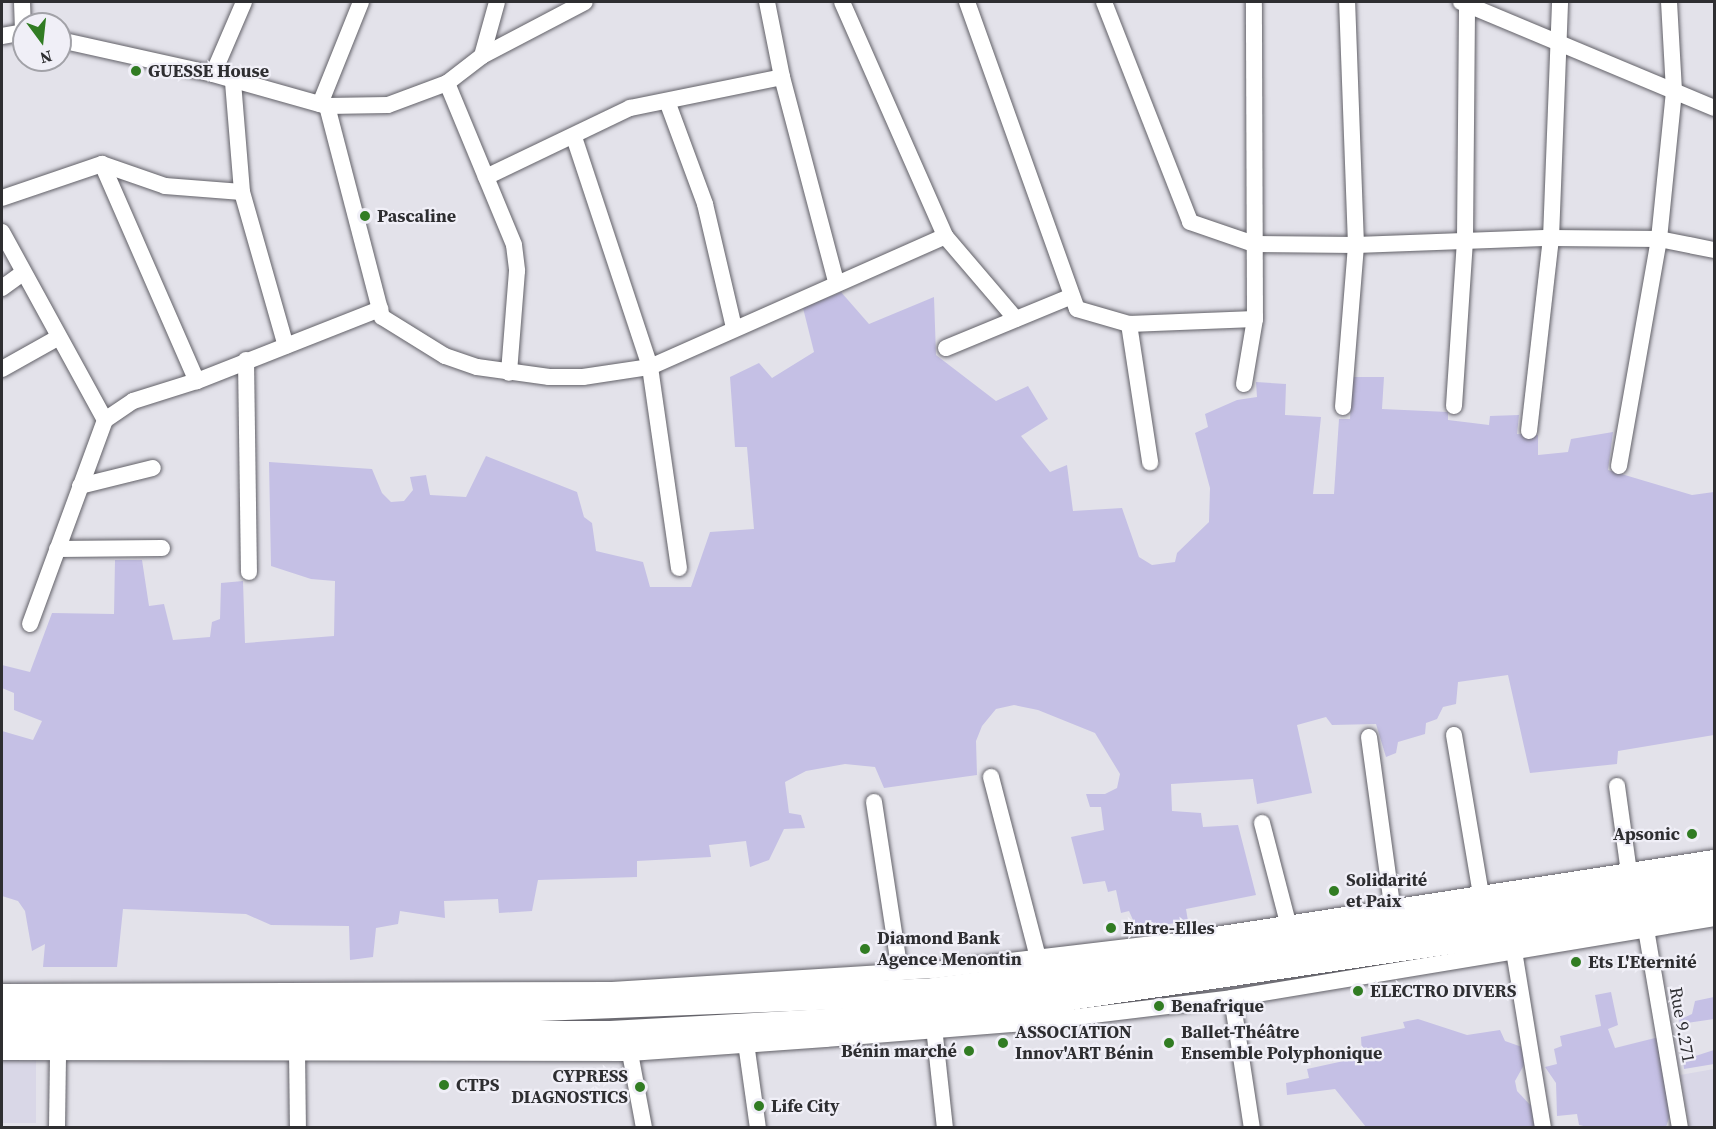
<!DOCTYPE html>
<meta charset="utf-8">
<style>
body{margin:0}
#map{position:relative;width:1716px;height:1129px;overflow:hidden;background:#e3e2ea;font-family:"Source Serif 4",serif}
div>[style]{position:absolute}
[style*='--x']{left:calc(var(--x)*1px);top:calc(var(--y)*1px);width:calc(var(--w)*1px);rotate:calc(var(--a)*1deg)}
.built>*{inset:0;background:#d9d7e7}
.green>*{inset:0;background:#c5c0e5}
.roads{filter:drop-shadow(0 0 2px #626168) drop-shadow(0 0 2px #626168)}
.minor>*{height:16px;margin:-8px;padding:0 8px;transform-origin:8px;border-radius:8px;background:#fff}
.trunk>*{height:27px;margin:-13.5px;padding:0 13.5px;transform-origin:13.5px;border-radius:13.5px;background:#fff}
.dots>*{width:16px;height:16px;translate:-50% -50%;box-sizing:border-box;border:3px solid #f0eff7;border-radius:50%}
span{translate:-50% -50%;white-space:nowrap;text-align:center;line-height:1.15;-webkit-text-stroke:4.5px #f0eff7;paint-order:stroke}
.poi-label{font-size:18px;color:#2e2e31;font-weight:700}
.left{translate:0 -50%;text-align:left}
.right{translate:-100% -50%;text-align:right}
.street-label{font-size:18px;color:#2e2e31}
.frame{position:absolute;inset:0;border:3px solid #2e2e31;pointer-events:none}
.north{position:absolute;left:12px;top:12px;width:60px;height:60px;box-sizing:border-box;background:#f0eff7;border:2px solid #a2a2a8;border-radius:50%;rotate:165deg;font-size:16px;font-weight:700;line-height:24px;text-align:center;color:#2e2e31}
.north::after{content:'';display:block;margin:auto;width:21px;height:27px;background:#317c23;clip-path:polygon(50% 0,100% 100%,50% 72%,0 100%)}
</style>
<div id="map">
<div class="built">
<i style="clip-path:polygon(2px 1059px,36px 1059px,36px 1123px,2px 1123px)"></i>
<i style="clip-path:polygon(1714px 1069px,1714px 1127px,1690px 1127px,1680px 1075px)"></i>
</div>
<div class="green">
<i style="clip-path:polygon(841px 292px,869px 324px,934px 297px,936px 355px,996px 401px,1028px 386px,1048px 419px,1021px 436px,1050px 472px,1067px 465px,1073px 511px,1122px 508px,1139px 557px,1152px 565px,1175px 562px,1177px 553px,1209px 522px,1210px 488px,1195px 433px,1208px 427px,1205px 414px,1237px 400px,1257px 397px,1256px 382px,1286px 384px,1285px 415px,1321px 417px,1313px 494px,1334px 494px,1339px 419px,1350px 419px,1352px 377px,1384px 377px,1382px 409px,1448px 412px,1448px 420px,1489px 425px,1490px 416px,1519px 415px,1517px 434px,1538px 435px,1538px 455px,1568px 452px,1571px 439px,1613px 432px,1608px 470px,1692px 495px,1714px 492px,1714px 735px,1618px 751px,1617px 764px,1530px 773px,1508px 675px,1458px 682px,1456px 704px,1443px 707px,1437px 719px,1426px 723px,1425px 734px,1398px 742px,1396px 753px,1386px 757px,1376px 724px,1332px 725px,1326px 717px,1297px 725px,1312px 793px,1257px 804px,1253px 779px,1171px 784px,1172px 811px,1201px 813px,1203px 827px,1238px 825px,1256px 895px,1186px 909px,1188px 921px,1137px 929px,1129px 911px,1121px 913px,1116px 890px,1108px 892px,1105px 881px,1083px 884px,1071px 837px,1104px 830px,1101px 807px,1090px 807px,1086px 794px,1105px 794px,1117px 788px,1120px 774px,1095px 733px,1038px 710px,1014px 705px,996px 709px,982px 726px,976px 741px,977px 775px,884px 788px,875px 767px,845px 764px,806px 771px,785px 782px,789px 813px,801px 815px,805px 828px,784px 829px,769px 860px,750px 867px,746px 841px,709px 845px,711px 857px,637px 861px,637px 877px,538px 880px,532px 911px,499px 913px,498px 899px,444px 901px,445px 918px,400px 911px,398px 924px,376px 928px,373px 957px,350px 960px,349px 926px,271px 925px,246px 914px,123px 909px,117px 967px,43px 967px,45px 944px,32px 951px,25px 911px,18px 901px,2px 896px,2px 731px,33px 740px,42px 721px,14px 710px,14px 693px,2px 688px,2px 665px,30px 672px,52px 613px,114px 614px,115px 560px,142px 560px,149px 606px,164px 604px,173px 640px,210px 637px,212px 622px,220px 619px,221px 583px,243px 581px,245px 643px,334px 636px,335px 581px,311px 579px,271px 566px,269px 462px,372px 469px,382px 493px,391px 502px,404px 501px,413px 490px,410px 477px,426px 475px,430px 495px,466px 497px,486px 456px,577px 492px,584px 517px,592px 523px,596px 551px,643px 562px,650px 587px,691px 587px,710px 532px,754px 529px,747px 447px,735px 447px,730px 377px,759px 363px,772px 378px,814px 352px,803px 308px)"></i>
<i style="clip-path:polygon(1611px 992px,1618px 1025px,1608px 1029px,1615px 1048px,1659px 1037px,1671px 1112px,1666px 1127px,1588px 1127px,1579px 1125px,1577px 1114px,1557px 1116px,1556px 1083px,1545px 1067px,1557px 1064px,1554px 1049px,1562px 1046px,1560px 1036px,1601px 1026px,1595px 995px)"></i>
<i style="clip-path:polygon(1714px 997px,1714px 1019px,1680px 1024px,1679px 1020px,1692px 1014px,1695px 1001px)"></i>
<i style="clip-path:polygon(1418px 1019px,1467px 1035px,1500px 1030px,1505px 1041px,1522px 1047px,1525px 1063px,1515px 1081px,1517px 1091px,1534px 1109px,1537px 1127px,1366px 1127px,1335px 1089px,1287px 1095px,1286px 1083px,1309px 1078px,1307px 1069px,1362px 1057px,1361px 1037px,1405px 1028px,1403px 1022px)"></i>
<i style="clip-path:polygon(1714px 1050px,1714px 1064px,1684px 1069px,1683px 1060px)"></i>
</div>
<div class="roads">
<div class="minor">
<i style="--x:22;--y:2;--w:30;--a:88"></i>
<i style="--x:767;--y:2;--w:76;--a:78.7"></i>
<i style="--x:782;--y:77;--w:212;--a:75.2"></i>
<i style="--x:842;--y:2;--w:256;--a:66.2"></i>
<i style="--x:945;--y:236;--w:109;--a:49.5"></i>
<i style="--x:967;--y:2;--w:326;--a:70.3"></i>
<i style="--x:1077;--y:309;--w:54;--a:16.1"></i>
<i style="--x:1129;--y:324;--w:126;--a:-2.3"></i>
<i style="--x:1104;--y:2;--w:236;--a:68.6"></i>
<i style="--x:1190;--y:222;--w:68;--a:19"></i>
<i style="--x:1254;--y:244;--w:102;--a:0.6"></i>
<i style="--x:1356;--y:245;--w:195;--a:-2.1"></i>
<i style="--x:1551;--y:238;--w:108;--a:0.5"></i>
<i style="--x:1659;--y:239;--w:56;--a:11.3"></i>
<i style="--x:1461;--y:2;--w:274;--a:22.7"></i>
<i style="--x:2;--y:36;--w:22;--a:-10"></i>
<i style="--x:60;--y:40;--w:157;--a:12.5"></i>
<i style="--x:213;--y:74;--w:118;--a:15.7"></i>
<i style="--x:327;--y:106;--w:61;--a:-0.9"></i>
<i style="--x:388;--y:105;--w:63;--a:-20.4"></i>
<i style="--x:447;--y:83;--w:44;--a:-37.6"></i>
<i style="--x:482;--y:56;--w:116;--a:-27.7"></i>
<i style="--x:482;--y:56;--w:56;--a:-74.5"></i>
<i style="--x:213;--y:74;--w:78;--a:-66.7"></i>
<i style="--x:233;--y:82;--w:110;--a:85.3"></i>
<i style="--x:242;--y:192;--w:160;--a:74.1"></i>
<i style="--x:447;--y:83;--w:175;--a:67.5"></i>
<i style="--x:514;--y:245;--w:26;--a:83"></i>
<i style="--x:517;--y:271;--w:102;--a:94.5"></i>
<i style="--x:667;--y:101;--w:110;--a:69.7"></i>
<i style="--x:705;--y:204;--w:127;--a:76.8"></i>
<i style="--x:320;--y:104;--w:110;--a:-68.1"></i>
<i style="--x:327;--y:106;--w:218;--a:75.4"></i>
<i style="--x:382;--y:317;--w:74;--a:31.8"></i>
<i style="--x:445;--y:356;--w:34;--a:19"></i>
<i style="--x:477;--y:367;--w:73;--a:7.9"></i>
<i style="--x:549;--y:377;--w:34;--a:0"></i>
<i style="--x:583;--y:377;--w:68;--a:-8.5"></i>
<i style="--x:650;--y:367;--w:323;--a:-23.9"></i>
<i style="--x:574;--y:137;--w:242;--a:71.7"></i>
<i style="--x:650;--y:367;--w:203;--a:81.8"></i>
<i style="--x:102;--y:164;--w:237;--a:66.4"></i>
<i style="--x:486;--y:177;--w:160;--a:-25.6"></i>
<i style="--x:630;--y:108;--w:155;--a:-11.5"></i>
<i style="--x:2;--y:198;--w:106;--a:-18.8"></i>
<i style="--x:102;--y:164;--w:67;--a:19.2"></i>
<i style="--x:165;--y:186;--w:77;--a:4.5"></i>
<i style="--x:2;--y:232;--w:214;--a:61.3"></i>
<i style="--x:2;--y:288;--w:26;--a:-36"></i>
<i style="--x:1129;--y:324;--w:140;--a:81.3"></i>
<i style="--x:946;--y:348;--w:136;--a:-22.4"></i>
<i style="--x:246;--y:360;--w:212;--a:89.2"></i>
<i style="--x:2;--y:369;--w:65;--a:-29.3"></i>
<i style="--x:1244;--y:384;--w:66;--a:-80.4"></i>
<i style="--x:1255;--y:319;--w:317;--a:-90.2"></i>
<i style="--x:1454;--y:406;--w:167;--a:-86.2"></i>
<i style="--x:1465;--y:239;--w:237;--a:-89.5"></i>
<i style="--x:1343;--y:407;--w:163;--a:-85.4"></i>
<i style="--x:1356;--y:245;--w:243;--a:-92.1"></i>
<i style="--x:1529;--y:431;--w:194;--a:-83.5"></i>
<i style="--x:1551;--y:238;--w:236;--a:-87.8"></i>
<i style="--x:1619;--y:466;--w:230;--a:-80"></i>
<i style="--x:1659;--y:239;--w:149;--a:-84.2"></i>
<i style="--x:1674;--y:91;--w:89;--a:-93.2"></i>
<i style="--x:80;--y:486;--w:75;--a:-13.9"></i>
<i style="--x:57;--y:549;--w:105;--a:-0.5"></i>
<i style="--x:30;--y:624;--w:217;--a:-69.8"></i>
<i style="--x:105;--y:420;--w:34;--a:-34"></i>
<i style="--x:133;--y:401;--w:67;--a:-17.4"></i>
<i style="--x:197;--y:381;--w:197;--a:-21.5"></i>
<i style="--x:1454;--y:735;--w:161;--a:80.4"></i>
<i style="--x:1369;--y:737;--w:171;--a:82.2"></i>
<i style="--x:991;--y:777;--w:186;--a:75.4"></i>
<i style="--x:1617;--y:786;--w:87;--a:82.1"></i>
<i style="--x:874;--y:802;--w:172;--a:81.3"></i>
<i style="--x:1262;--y:823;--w:103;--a:75.4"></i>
<i style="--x:1646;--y:929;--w:202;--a:80.3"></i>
<i style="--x:1514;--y:951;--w:179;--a:80.7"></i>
<i style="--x:2;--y:992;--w:610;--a:-0.19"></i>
<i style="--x:612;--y:990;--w:323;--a:-3.6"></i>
<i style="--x:934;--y:970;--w:238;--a:-6.8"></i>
<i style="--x:1170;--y:942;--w:550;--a:-8.78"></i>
<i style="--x:1232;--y:998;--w:132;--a:81.3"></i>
<i style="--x:933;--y:1018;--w:111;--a:83.8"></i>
<i style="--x:746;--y:1043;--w:86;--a:82"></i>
<i style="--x:297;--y:1050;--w:78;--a:89.3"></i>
<i style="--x:2;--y:1052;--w:628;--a:0.09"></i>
<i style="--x:630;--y:1053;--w:196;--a:-4.1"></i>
<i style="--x:825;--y:1039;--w:211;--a:-4.6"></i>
<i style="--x:1035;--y:1022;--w:198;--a:-6.9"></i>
<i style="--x:1232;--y:998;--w:489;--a:-9.4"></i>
<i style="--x:630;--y:1053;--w:76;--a:79.4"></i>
<i style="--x:57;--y:1128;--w:76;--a:-89.2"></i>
</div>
<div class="trunk">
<i style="--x:2;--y:1009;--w:512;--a:-0.11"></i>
<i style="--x:514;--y:1008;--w:420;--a:-2.3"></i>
<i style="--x:934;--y:991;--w:240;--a:-7.4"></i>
<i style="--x:1172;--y:960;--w:548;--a:-8.81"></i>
<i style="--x:2;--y:1035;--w:608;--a:-0.09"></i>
<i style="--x:610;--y:1034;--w:324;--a:-3.2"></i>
<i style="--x:933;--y:1016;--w:789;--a:-8.38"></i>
</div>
</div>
<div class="dots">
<i style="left:136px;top:71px;background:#317c23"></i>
<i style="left:365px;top:216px;background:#317c23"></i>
<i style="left:1692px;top:834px;background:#317c23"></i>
<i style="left:1334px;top:891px;background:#317c23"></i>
<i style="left:1111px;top:928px;background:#317c23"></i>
<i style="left:865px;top:949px;background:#317c23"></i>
<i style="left:1576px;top:962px;background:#317c23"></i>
<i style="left:1358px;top:991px;background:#317c23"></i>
<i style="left:1159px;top:1006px;background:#317c23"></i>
<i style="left:1003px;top:1043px;background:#317c23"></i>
<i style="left:1169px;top:1043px;background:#317c23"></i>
<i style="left:969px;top:1051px;background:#317c23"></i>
<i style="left:444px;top:1085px;background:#317c23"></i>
<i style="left:640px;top:1087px;background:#317c23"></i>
<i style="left:759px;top:1106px;background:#317c23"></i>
</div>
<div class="poi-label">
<span class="left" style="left:148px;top:71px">GUESSE House</span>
<span class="left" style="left:377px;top:216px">Pascaline</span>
<span class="right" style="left:1680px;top:834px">Apsonic</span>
<span class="left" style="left:1346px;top:891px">Solidarité<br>et Paix</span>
<span class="left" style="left:1123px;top:928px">Entre-Elles</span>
<span class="left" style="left:877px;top:949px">Diamond Bank<br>Agence Menontin</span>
<span class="left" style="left:1588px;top:962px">Ets L'Eternité</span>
<span class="left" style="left:1370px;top:991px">ELECTRO DIVERS</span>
<span class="left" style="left:1171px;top:1006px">Benafrique</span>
<span class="left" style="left:1015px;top:1043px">ASSOCIATION<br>Innov'ART Bénin</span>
<span class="left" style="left:1181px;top:1043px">Ballet-Théâtre<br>Ensemble Polyphonique</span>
<span class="right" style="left:957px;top:1051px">Bénin marché</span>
<span class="right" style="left:628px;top:1087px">CYPRESS<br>DIAGNOSTICS</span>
<span class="left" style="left:456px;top:1085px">CTPS</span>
<span class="left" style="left:771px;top:1106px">Life City</span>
</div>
<div class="street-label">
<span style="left:1682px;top:1025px;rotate:80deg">Rue 9.271</span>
</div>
<div class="frame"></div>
<div class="north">N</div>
</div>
